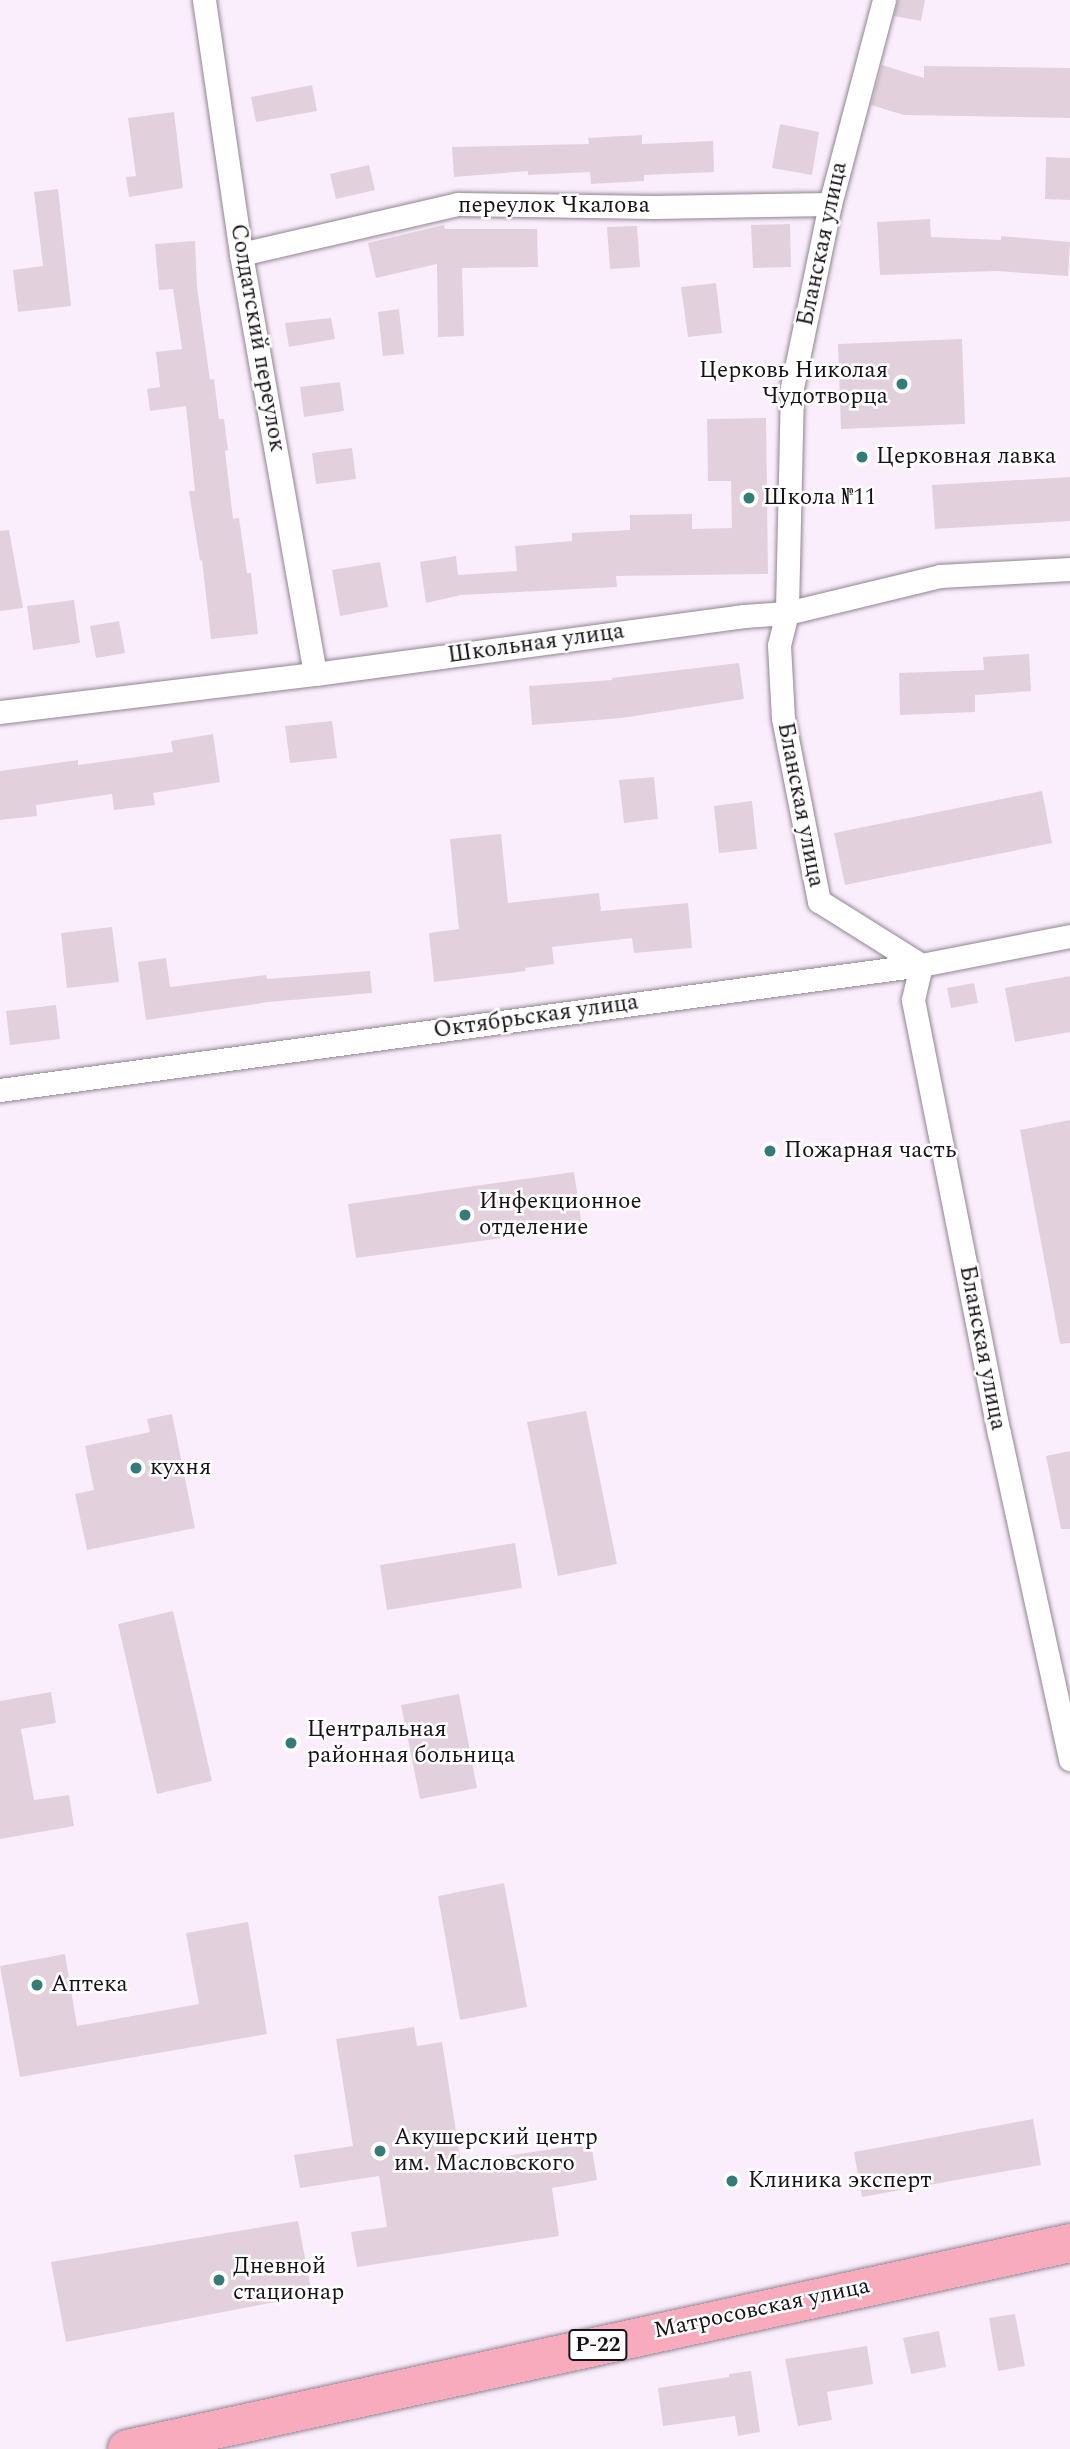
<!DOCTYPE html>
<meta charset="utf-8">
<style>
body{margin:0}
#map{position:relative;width:1070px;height:2449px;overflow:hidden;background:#fbeefc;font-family:Spectral,serif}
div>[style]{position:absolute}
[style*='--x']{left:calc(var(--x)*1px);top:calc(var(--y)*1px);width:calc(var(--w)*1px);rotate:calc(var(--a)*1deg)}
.building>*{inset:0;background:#e2d1dc}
.roads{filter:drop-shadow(0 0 2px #918592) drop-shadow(0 0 2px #918592)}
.street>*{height:23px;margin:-11.5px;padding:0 11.5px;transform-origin:11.5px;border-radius:11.5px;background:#fff}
.highway>*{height:38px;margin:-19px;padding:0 19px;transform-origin:19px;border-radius:19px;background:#f7abbc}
.dots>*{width:19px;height:19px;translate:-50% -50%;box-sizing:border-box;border:4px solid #fff;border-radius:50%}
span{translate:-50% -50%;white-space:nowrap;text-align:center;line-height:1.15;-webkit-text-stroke:5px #fff;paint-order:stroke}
.shield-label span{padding:2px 5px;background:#fff;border:2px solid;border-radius:5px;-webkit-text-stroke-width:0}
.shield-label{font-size:21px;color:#171217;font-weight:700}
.street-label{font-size:23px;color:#171217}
.poi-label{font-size:23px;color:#171217}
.right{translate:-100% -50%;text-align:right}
.left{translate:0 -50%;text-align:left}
</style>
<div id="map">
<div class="building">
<i style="clip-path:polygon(898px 0,925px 0,921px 21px,894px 16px)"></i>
<i style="clip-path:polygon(882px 65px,924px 78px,924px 66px,1070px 68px,1070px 118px,904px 115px,871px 105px)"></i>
<i style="clip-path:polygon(312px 85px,317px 111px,256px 122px,251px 97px)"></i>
<i style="clip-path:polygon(174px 112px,183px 188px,129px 197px,126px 177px,136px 176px,128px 118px)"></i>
<i style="clip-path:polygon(780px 124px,819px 132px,812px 175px,772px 168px)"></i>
<i style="clip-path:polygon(642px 135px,642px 144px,713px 141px,714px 172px,644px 175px,644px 181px,591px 184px,590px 172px,528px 175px,528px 171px,454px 177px,452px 147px,589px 144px,588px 138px)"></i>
<i style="clip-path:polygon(1046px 157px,1070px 158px,1070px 200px,1045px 199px)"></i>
<i style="clip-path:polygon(369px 165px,375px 190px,336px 199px,330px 174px)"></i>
<i style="clip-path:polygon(58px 189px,71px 306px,18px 312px,13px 270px,43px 266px,34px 192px)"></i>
<i style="clip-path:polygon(930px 219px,931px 237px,1001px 240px,1001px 236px,1070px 242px,1068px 276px,996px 271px,880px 275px,877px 222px)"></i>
<i style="clip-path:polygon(790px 224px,791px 267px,753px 268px,751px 225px)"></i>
<i style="clip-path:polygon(444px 225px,445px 229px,537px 229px,538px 267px,462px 268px,464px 336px,438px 337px,437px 264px,376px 278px,368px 243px)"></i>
<i style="clip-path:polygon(637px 226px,640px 267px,610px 269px,607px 227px)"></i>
<i style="clip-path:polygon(195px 241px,197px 287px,210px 380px,214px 379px,219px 419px,224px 419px,228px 450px,225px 451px,233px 519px,239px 518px,247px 573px,251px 573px,258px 634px,211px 639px,202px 560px,200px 561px,189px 491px,195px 491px,186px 406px,150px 411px,147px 389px,160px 387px,156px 352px,182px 349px,173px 289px,159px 290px,155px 244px)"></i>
<i style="clip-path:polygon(716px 283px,722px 333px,688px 337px,681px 287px)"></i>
<i style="clip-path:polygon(399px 309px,404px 354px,383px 356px,378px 312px)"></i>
<i style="clip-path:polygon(331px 318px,335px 339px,289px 347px,285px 323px)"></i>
<i style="clip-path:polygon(962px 339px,965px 424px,841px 429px,838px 344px)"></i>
<i style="clip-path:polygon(340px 382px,344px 411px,304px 417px,300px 387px)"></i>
<i style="clip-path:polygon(766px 418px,768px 574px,616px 576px,617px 587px,461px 595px,426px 603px,420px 562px,456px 556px,458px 575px,517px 571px,515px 546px,572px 541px,572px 533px,630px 530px,630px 515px,692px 514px,692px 529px,732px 528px,731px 481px,708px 481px,707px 419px)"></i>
<i style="clip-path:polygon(352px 448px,356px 479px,316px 484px,312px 453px)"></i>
<i style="clip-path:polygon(1070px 477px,1070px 521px,935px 529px,932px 485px)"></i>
<i style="clip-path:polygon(9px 530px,23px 608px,0 611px,0 531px)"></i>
<i style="clip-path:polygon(380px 562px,388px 607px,340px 616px,332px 570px)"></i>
<i style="clip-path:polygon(74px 600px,80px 643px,33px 650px,27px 606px)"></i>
<i style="clip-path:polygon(119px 621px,125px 653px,96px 658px,90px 626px)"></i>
<i style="clip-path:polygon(1029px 654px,1031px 691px,975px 695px,975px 712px,900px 715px,899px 673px,984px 670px,983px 657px)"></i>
<i style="clip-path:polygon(739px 663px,744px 699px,622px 718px,532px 725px,529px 686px,612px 680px,612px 678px)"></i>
<i style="clip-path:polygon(332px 721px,337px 758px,290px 763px,285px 726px)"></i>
<i style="clip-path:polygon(213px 734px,220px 782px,153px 793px,155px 805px,114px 810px,112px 794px,36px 805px,37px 816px,0 820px,0 771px,78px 760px,78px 765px,173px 752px,171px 741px)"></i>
<i style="clip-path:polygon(654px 777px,658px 819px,624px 823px,619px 780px)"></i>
<i style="clip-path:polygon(1042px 791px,1052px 843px,845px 885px,834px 833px)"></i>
<i style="clip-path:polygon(752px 801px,757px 849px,719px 853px,714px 806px)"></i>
<i style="clip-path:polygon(501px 834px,508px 903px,599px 893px,601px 911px,688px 903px,692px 948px,634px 953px,632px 938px,552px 947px,554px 964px,525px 968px,526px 971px,434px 982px,429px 933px,459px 929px,450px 839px)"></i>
<i style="clip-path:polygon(112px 927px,119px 982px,67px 988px,61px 933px)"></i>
<i style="clip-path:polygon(166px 958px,170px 987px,266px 975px,267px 979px,370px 971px,372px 993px,269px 1002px,146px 1020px,138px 962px)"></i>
<i style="clip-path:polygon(1070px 976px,1070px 1032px,1015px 1042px,1005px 988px)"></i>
<i style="clip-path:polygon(974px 983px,978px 1003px,951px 1008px,947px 988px)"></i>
<i style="clip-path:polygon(56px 1005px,60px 1039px,10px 1045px,6px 1011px)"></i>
<i style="clip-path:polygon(1070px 1120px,1070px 1343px,1060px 1344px,1020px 1130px)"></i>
<i style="clip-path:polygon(574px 1172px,582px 1227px,356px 1258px,348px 1204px)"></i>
<i style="clip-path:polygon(586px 1411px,617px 1564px,558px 1576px,527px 1422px)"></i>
<i style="clip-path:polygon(172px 1414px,195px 1528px,87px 1550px,75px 1494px,94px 1490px,85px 1446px,150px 1432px,147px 1419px)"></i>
<i style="clip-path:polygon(1070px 1451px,1070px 1529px,1061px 1529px,1046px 1456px)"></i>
<i style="clip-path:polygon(515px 1543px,522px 1588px,387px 1610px,380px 1565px)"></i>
<i style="clip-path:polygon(173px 1611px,212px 1781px,157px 1794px,118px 1624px)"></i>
<i style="clip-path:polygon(51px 1692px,56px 1723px,21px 1729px,34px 1800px,69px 1795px,74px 1826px,0 1839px,0 1701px)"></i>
<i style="clip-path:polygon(459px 1694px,477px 1788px,420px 1799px,401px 1705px)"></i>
<i style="clip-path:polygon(504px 1883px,527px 2007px,460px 2020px,438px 1896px)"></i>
<i style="clip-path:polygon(248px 1922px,267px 2034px,20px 2077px,0 1966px,65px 1954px,77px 2026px,199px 2004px,186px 1933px)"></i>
<i style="clip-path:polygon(414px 2027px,417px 2046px,442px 2042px,461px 2163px,591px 2143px,597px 2180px,552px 2188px,559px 2236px,357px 2267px,351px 2232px,387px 2227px,379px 2176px,300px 2188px,294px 2155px,353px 2146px,336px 2039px)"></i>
<i style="clip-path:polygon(1033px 2119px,1041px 2165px,862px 2197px,854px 2152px)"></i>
<i style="clip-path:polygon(298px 2221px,312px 2295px,66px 2342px,51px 2262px)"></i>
<i style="clip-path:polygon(1015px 2314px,1025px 2366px,998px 2371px,989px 2318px)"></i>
<i style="clip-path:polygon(939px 2331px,946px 2367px,911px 2374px,903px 2338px)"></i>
<i style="clip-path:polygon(867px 2346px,873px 2384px,827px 2392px,832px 2420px,798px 2426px,785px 2359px)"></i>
<i style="clip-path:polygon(751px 2371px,760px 2432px,738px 2436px,735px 2416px,663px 2426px,658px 2388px,729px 2377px,729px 2374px)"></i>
</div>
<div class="roads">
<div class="street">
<i style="--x:204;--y:0;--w:257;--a:81.7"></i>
<i style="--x:241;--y:254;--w:426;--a:80"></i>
<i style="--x:884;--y:0;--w:211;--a:104.8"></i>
<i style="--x:830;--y:204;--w:188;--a:101.7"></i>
<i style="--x:792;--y:388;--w:225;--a:91.3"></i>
<i style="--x:787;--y:613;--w:33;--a:104"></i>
<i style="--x:779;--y:645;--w:73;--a:86.9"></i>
<i style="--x:783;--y:718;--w:187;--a:78.9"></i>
<i style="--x:819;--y:901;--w:120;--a:32.1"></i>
<i style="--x:921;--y:965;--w:36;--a:103"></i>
<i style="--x:913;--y:1000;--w:441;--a:78.8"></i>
<i style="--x:999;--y:1433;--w:334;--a:77.7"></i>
<i style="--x:241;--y:254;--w:223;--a:-13"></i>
<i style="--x:458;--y:204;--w:196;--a:0.9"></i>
<i style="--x:654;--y:207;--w:176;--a:-1"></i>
<i style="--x:0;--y:712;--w:317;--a:-6.9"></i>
<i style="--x:315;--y:674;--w:433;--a:-7.7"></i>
<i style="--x:744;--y:616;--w:43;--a:-4"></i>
<i style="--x:787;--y:613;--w:157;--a:-13.6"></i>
<i style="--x:940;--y:576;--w:130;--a:-3.1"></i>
<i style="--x:0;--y:1090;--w:929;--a:-7.73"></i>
<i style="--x:921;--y:965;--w:152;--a:-11"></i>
</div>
<div class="highway">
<i style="--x:127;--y:2449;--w:965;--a:-12.32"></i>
</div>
</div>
<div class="dots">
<i style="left:902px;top:384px;background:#347c78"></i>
<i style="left:862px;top:457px;background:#347c78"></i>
<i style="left:749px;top:498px;background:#347c78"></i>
<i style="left:770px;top:1151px;background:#347c78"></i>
<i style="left:465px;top:1215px;background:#347c78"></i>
<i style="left:136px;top:1468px;background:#347c78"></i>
<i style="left:291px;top:1743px;background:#347c78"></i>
<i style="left:37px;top:1985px;background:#347c78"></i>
<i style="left:380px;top:2151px;background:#347c78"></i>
<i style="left:732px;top:2181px;background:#347c78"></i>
<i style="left:219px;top:2280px;background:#347c78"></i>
</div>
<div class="shield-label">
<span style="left:598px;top:2345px">Р-22</span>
</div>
<div class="street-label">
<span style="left:554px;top:206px">переулок Чкалова</span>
<span style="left:823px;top:244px;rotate:-78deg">Бланская улица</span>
<span style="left:257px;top:338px;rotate:80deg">Солдатский переулок</span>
<span style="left:536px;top:644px;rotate:-8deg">Школьная улица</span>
<span style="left:800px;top:805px;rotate:79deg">Бланская улица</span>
<span style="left:536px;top:1017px;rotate:-8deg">Октябрьская улица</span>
<span style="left:982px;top:1348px;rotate:79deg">Бланская улица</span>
<span style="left:762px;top:2309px;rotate:-12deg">Матросовская улица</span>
</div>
<div class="poi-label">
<span class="right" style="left:888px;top:384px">Церковь Николая<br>Чудотворца</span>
<span class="left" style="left:876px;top:457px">Церковная лавка</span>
<span class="left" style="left:763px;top:498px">Школа №11</span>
<span class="left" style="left:784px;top:1151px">Пожарная часть</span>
<span class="left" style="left:479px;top:1215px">Инфекционное<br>отделение</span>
<span class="left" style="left:150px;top:1468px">кухня</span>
<span class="left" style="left:307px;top:1743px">Центральная<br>районная больница</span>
<span class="left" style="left:51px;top:1985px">Аптека</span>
<span class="left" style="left:394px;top:2151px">Акушерский центр<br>им. Масловского</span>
<span class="left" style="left:748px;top:2181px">Клиника эксперт</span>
<span class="left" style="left:233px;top:2280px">Дневной<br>стационар</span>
</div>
</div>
